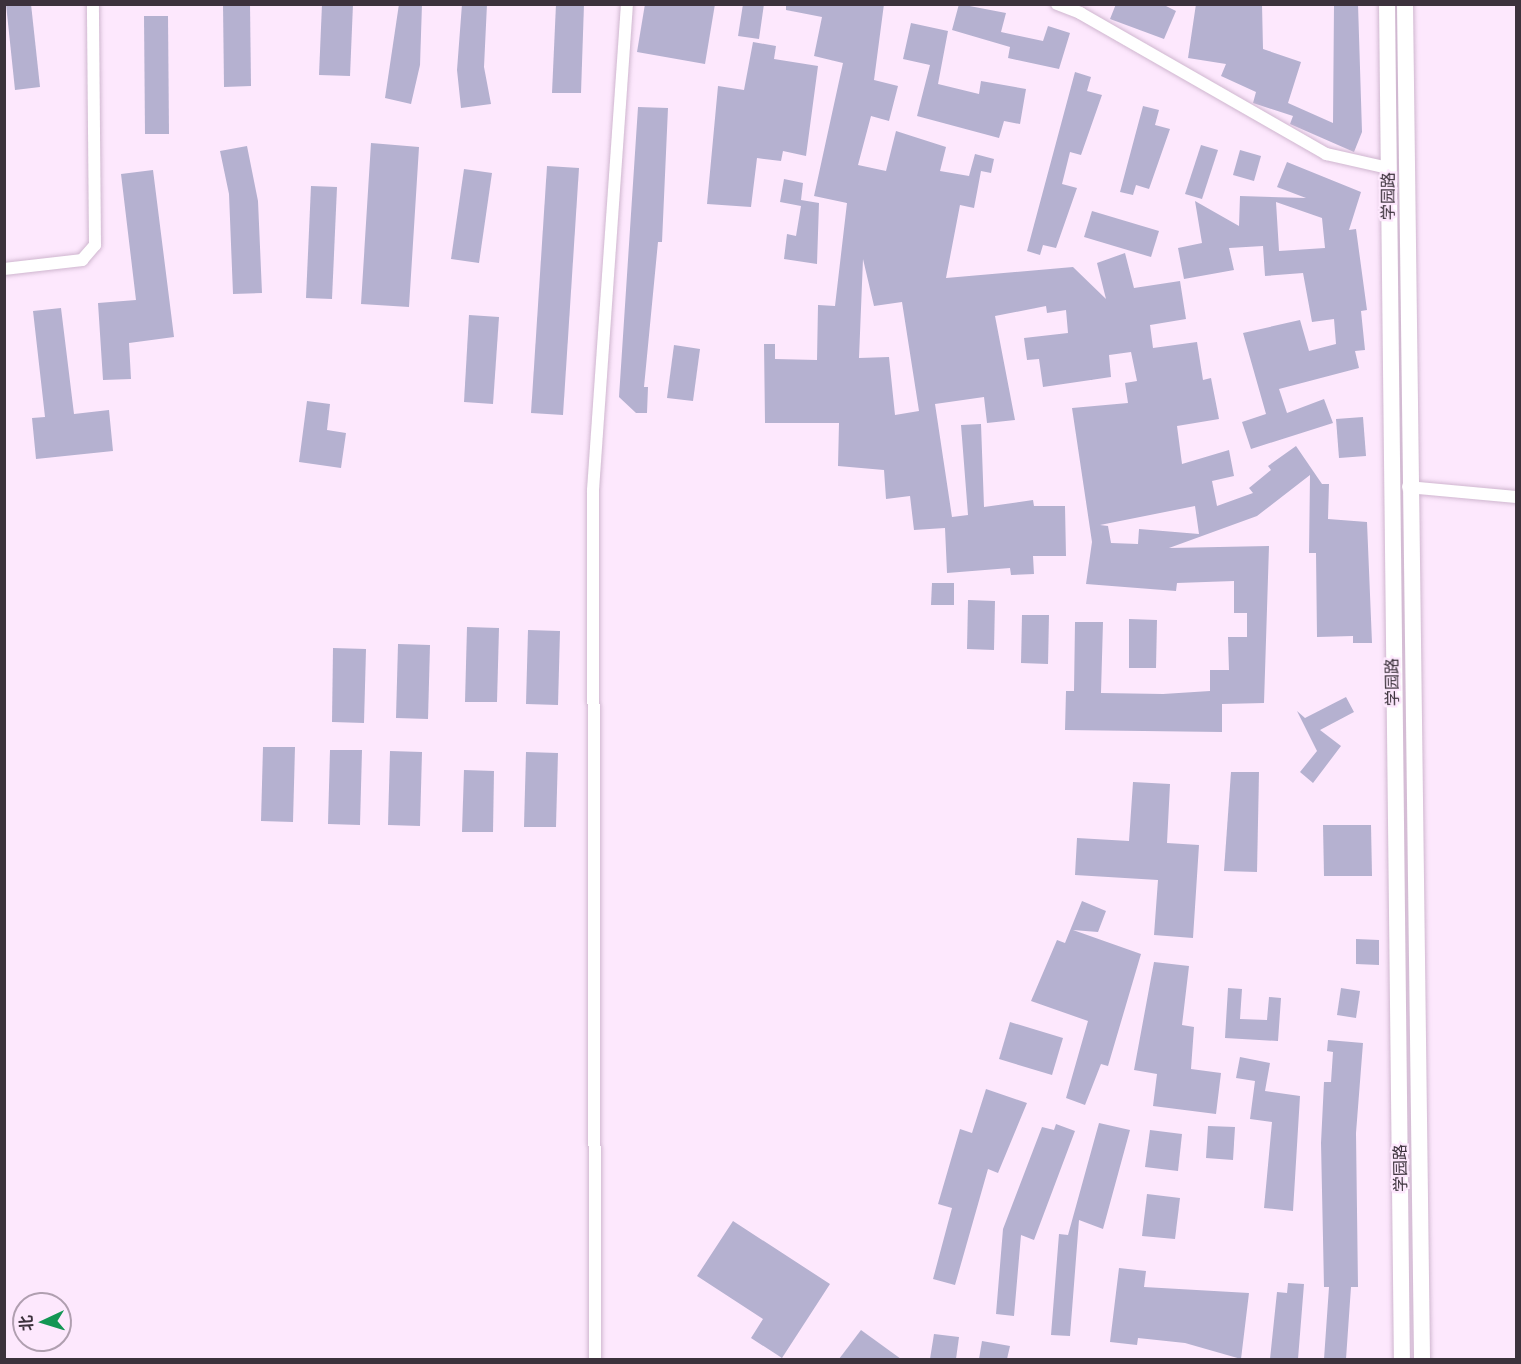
<!DOCTYPE html>
<meta charset="utf-8">
<style>
body{margin:0}
#map{position:relative;width:1521px;height:1364px;overflow:hidden;background:#fde8fd;font-family:"Golos Text","Noto Sans SC",sans-serif}
div>[style]{position:absolute}
[style*='--x']{left:calc(var(--x)*1px);top:calc(var(--y)*1px);width:calc(var(--w)*1px);rotate:calc(var(--a)*1deg)}
.building>*{inset:0;background:#b5b1d0}
.roads{filter:drop-shadow(0 0 2px #cfb6cf) drop-shadow(0 0 2px #cfb6cf)}
.minor>*{height:12px;margin:-6px;padding:0 6px;transform-origin:6px;border-radius:6px;background:#fff}
.secondary>*{height:16px;margin:-8px;padding:0 8px;transform-origin:8px;border-radius:8px;background:#fff}
span{translate:-50% -50%;white-space:nowrap;text-align:center;line-height:1.15;-webkit-text-stroke:4.5px #fde8fd;paint-order:stroke}
.street-label{font-size:16px;color:#3c323c}
.frame{position:absolute;inset:0;border:6px solid #3c323c;pointer-events:none}
.north{position:absolute;left:12px;top:1292px;width:60px;height:60px;box-sizing:border-box;background:#fde8fd;border:2px solid #b09fb0;border-radius:50%;rotate:266deg;font-size:16px;font-weight:700;line-height:24px;text-align:center;color:#3c323c}
.north::after{content:'';display:block;margin:auto;width:21px;height:27px;background:#139654;clip-path:polygon(50% 0,100% 100%,50% 72%,0 100%)}
</style>
<div id="map">
<div class="building">
<i style="clip-path:polygon(6px 4px,31px 4px,40px 87px,15px 90px)"></i>
<i style="clip-path:polygon(223px 4px,250px 4px,251px 86px,224px 87px)"></i>
<i style="clip-path:polygon(322px 4px,353px 4px,350px 76px,319px 75px)"></i>
<i style="clip-path:polygon(399px 4px,422px 4px,420px 65px,411px 104px,385px 98px)"></i>
<i style="clip-path:polygon(462px 4px,487px 4px,484px 67px,491px 104px,461px 108px,457px 70px)"></i>
<i style="clip-path:polygon(556px 4px,584px 4px,581px 93px,552px 93px)"></i>
<i style="clip-path:polygon(645px 4px,715px 4px,705px 64px,637px 52px)"></i>
<i style="clip-path:polygon(743px 4px,764px 4px,759px 39px,738px 36px)"></i>
<i style="clip-path:polygon(evenodd,786px 4px,884px 4px,874px 80px,898px 86px,889px 121px,871px 116px,858px 165px,886px 171px,896px 131px,946px 147px,940px 171px,969px 176px,975px 154px,994px 159px,991px 173px,981px 171px,974px 208px,960px 205px,946px 278px,1073px 267px,1106px 299px,1097px 263px,1125px 253px,1134px 288px,1180px 281px,1186px 319px,1150px 325px,1153px 348px,1197px 342px,1203px 380px,1211px 378px,1219px 419px,1177px 426px,1182px 464px,1229px 450px,1234px 476px,1212px 481px,1217px 506px,1253px 493px,1249px 488px,1271px 470px,1268px 466px,1296px 446px,1322px 484px,1329px 484px,1328px 519px,1367px 522px,1372px 643px,1353px 643px,1353px 636px,1317px 637px,1316px 553px,1309px 553px,1310px 475px,1257px 516px,1169px 548px,1269px 546px,1264px 703px,1222px 704px,1222px 732px,1065px 730px,1066px 691px,1074px 691px,1075px 622px,1103px 622px,1101px 693px,1163px 694px,1210px 691px,1210px 670px,1229px 670px,1228px 637px,1247px 637px,1247px 613px,1234px 613px,1234px 581px,1177px 583px,1176px 591px,1086px 584px,1092px 542px,1072px 408px,1128px 403px,1125px 383px,1137px 381px,1131px 352px,1109px 355px,1111px 377px,1043px 387px,1039px 359px,1027px 360px,1024px 338px,1068px 333px,1066px 310px,1047px 313px,1046px 306px,995px 316px,1015px 420px,987px 423px,984px 397px,935px 404px,952px 517px,968px 515px,961px 425px,981px 424px,984px 507px,1033px 500px,1034px 506px,1065px 506px,1066px 556px,1033px 556px,1034px 574px,1011px 575px,1010px 568px,947px 573px,945px 528px,914px 530px,910px 496px,886px 499px,884px 470px,838px 466px,839px 423px,765px 423px,764px 344px,775px 344px,775px 359px,817px 360px,818px 305px,835px 306px,847px 203px,814px 196px,843px 63px,814px 56px,822px 17px,786px 10px,786px 4px,863px 259px,874px 306px,902px 302px,919px 411px,895px 415px,889px 357px,859px 358px,863px 259px,786px 4px,1195px 506px,1199px 534px,1139px 529px,1138px 544px,1111px 543px,1108px 526px,1100px 525px,1195px 506px)"></i>
<i style="clip-path:polygon(959px 4px,1006px 13px,1001px 32px,1043px 41px,1048px 26px,1070px 33px,1059px 69px,1008px 58px,1010px 47px,952px 30px)"></i>
<i style="clip-path:polygon(1116px 4px,1162px 4px,1176px 11px,1164px 39px,1110px 19px)"></i>
<i style="clip-path:polygon(1196px 4px,1262px 4px,1263px 49px,1301px 62px,1288px 103px,1333px 123px,1334px 4px,1358px 4px,1362px 132px,1354px 152px,1290px 124px,1293px 116px,1253px 103px,1256px 92px,1221px 76px,1226px 64px,1188px 58px)"></i>
<i style="clip-path:polygon(144px 16px,168px 16px,169px 134px,145px 134px)"></i>
<i style="clip-path:polygon(911px 23px,948px 31px,938px 84px,979px 94px,981px 81px,1026px 89px,1020px 124px,1004px 121px,999px 138px,917px 116px,930px 65px,903px 59px)"></i>
<i style="clip-path:polygon(753px 42px,776px 46px,774px 59px,818px 66px,806px 156px,783px 151px,781px 161px,757px 158px,751px 207px,707px 204px,718px 86px,744px 90px)"></i>
<i style="clip-path:polygon(1075px 72px,1091px 77px,1087px 91px,1102px 95px,1081px 155px,1070px 152px,1062px 184px,1077px 188px,1056px 248px,1043px 245px,1040px 255px,1027px 251px)"></i>
<i style="clip-path:polygon(1143px 106px,1159px 110px,1155px 125px,1170px 129px,1149px 189px,1136px 185px,1133px 195px,1120px 192px)"></i>
<i style="clip-path:polygon(638px 107px,668px 108px,662px 242px,658px 242px,644px 387px,648px 387px,647px 413px,636px 413px,619px 397px)"></i>
<i style="clip-path:polygon(371px 143px,419px 147px,409px 307px,361px 304px)"></i>
<i style="clip-path:polygon(1201px 145px,1218px 150px,1202px 199px,1185px 194px)"></i>
<i style="clip-path:polygon(247px 146px,258px 201px,262px 293px,233px 294px,229px 194px,220px 151px)"></i>
<i style="clip-path:polygon(1240px 150px,1261px 156px,1254px 181px,1233px 175px)"></i>
<i style="clip-path:polygon(evenodd,1287px 162px,1361px 192px,1349px 230px,1356px 229px,1367px 310px,1361px 311px,1365px 350px,1355px 351px,1359px 368px,1279px 389px,1287px 413px,1324px 399px,1333px 423px,1251px 449px,1242px 422px,1266px 414px,1243px 333px,1300px 320px,1309px 351px,1336px 344px,1334px 319px,1312px 322px,1303px 273px,1265px 276px,1263px 246px,1229px 248px,1234px 270px,1184px 279px,1178px 248px,1202px 243px,1195px 201px,1239px 226px,1240px 196px,1306px 198px,1277px 187px,1287px 162px,1276px 202px,1322px 218px,1325px 248px,1279px 251px,1276px 202px)"></i>
<i style="clip-path:polygon(547px 166px,579px 168px,563px 415px,531px 413px)"></i>
<i style="clip-path:polygon(464px 169px,492px 173px,479px 263px,451px 259px)"></i>
<i style="clip-path:polygon(153px 170px,174px 337px,129px 343px,131px 379px,103px 380px,98px 303px,136px 300px,121px 174px)"></i>
<i style="clip-path:polygon(784px 179px,803px 183px,801px 200px,819px 203px,817px 264px,784px 259px,787px 234px,796px 236px,801px 206px,780px 202px)"></i>
<i style="clip-path:polygon(311px 186px,337px 187px,332px 299px,306px 298px)"></i>
<i style="clip-path:polygon(1092px 211px,1159px 231px,1151px 257px,1084px 237px)"></i>
<i style="clip-path:polygon(61px 308px,74px 414px,109px 410px,113px 451px,36px 459px,32px 418px,45px 417px,33px 311px)"></i>
<i style="clip-path:polygon(469px 315px,499px 317px,493px 404px,464px 402px)"></i>
<i style="clip-path:polygon(674px 345px,700px 349px,693px 401px,667px 398px)"></i>
<i style="clip-path:polygon(307px 401px,330px 404px,327px 430px,346px 433px,341px 468px,299px 462px)"></i>
<i style="clip-path:polygon(1363px 417px,1366px 456px,1339px 458px,1336px 419px)"></i>
<i style="clip-path:polygon(932px 583px,954px 583px,954px 605px,931px 605px)"></i>
<i style="clip-path:polygon(968px 600px,995px 601px,994px 650px,967px 649px)"></i>
<i style="clip-path:polygon(1022px 615px,1049px 615px,1048px 664px,1021px 663px)"></i>
<i style="clip-path:polygon(1129px 619px,1157px 620px,1156px 668px,1129px 668px)"></i>
<i style="clip-path:polygon(467px 627px,499px 628px,497px 702px,465px 702px)"></i>
<i style="clip-path:polygon(528px 630px,560px 631px,558px 705px,526px 704px)"></i>
<i style="clip-path:polygon(398px 644px,430px 645px,428px 719px,396px 718px)"></i>
<i style="clip-path:polygon(333px 648px,366px 649px,364px 723px,332px 722px)"></i>
<i style="clip-path:polygon(1346px 697px,1354px 712px,1320px 730px,1341px 746px,1313px 783px,1300px 772px,1317px 751px,1297px 711px,1305px 718px)"></i>
<i style="clip-path:polygon(263px 747px,295px 747px,293px 822px,261px 821px)"></i>
<i style="clip-path:polygon(330px 750px,362px 750px,360px 825px,328px 824px)"></i>
<i style="clip-path:polygon(390px 751px,422px 752px,420px 826px,388px 825px)"></i>
<i style="clip-path:polygon(526px 752px,558px 753px,556px 827px,524px 827px)"></i>
<i style="clip-path:polygon(464px 770px,494px 771px,493px 832px,462px 832px)"></i>
<i style="clip-path:polygon(1231px 772px,1259px 772px,1257px 872px,1224px 871px)"></i>
<i style="clip-path:polygon(1133px 782px,1170px 784px,1167px 843px,1199px 845px,1193px 938px,1154px 935px,1158px 880px,1075px 875px,1077px 838px,1129px 841px)"></i>
<i style="clip-path:polygon(1323px 825px,1371px 825px,1372px 876px,1324px 876px)"></i>
<i style="clip-path:polygon(1082px 901px,1106px 911px,1098px 932px,1073px 930px,1141px 954px,1108px 1066px,1101px 1064px,1085px 1105px,1066px 1098px,1088px 1021px,1031px 1001px,1057px 940px,1065px 943px)"></i>
<i style="clip-path:polygon(1356px 939px,1379px 940px,1379px 965px,1356px 964px)"></i>
<i style="clip-path:polygon(1154px 962px,1189px 966px,1182px 1025px,1194px 1027px,1191px 1069px,1221px 1073px,1216px 1114px,1153px 1106px,1157px 1074px,1134px 1070px)"></i>
<i style="clip-path:polygon(1228px 988px,1242px 989px,1240px 1019px,1267px 1020px,1269px 997px,1281px 998px,1278px 1041px,1225px 1038px)"></i>
<i style="clip-path:polygon(1341px 988px,1360px 991px,1356px 1018px,1337px 1015px)"></i>
<i style="clip-path:polygon(1010px 1022px,1063px 1038px,1052px 1075px,999px 1059px)"></i>
<i style="clip-path:polygon(1328px 1040px,1363px 1043px,1356px 1133px,1358px 1287px,1351px 1287px,1346px 1359px,1324px 1359px,1329px 1287px,1324px 1287px,1321px 1143px,1324px 1082px,1331px 1082px,1333px 1052px,1327px 1051px)"></i>
<i style="clip-path:polygon(1240px 1057px,1270px 1063px,1265px 1091px,1300px 1096px,1293px 1211px,1264px 1208px,1272px 1122px,1250px 1119px,1255px 1081px,1236px 1078px)"></i>
<i style="clip-path:polygon(986px 1089px,1027px 1103px,998px 1173px,988px 1169px,955px 1285px,933px 1279px,952px 1208px,938px 1204px,960px 1129px,972px 1133px)"></i>
<i style="clip-path:polygon(1099px 1123px,1130px 1130px,1103px 1229px,1079px 1220px,1070px 1336px,1051px 1335px,1059px 1234px,1068px 1235px)"></i>
<i style="clip-path:polygon(1056px 1124px,1075px 1131px,1034px 1240px,1021px 1235px,1014px 1316px,996px 1314px,1003px 1229px,1042px 1127px,1054px 1130px)"></i>
<i style="clip-path:polygon(1208px 1126px,1235px 1127px,1233px 1160px,1206px 1158px)"></i>
<i style="clip-path:polygon(1150px 1130px,1182px 1134px,1178px 1171px,1145px 1167px)"></i>
<i style="clip-path:polygon(1147px 1194px,1180px 1198px,1175px 1239px,1142px 1236px)"></i>
<i style="clip-path:polygon(733px 1221px,830px 1284px,782px 1358px,751px 1338px,763px 1319px,697px 1276px)"></i>
<i style="clip-path:polygon(1119px 1268px,1146px 1271px,1144px 1287px,1249px 1293px,1241px 1359px,1185px 1343px,1138px 1338px,1137px 1345px,1110px 1342px)"></i>
<i style="clip-path:polygon(1288px 1283px,1304px 1284px,1298px 1359px,1270px 1359px,1277px 1292px,1287px 1293px)"></i>
<i style="clip-path:polygon(861px 1330px,901px 1359px,839px 1359px)"></i>
<i style="clip-path:polygon(934px 1334px,959px 1337px,956px 1359px,930px 1359px)"></i>
<i style="clip-path:polygon(982px 1341px,1010px 1346px,1007px 1359px,979px 1359px)"></i>
</div>
<div class="roads">
<div class="minor">
<i style="--x:1057;--y:4;--w:25;--a:21"></i>
<i style="--x:1080;--y:13;--w:284;--a:29.8"></i>
<i style="--x:1326;--y:154;--w:64;--a:12.7"></i>
<i style="--x:4;--y:269;--w:79;--a:-6.6"></i>
<i style="--x:82;--y:260;--w:20;--a:-49"></i>
<i style="--x:95;--y:245;--w:241;--a:-90.5"></i>
<i style="--x:1408;--y:487;--w:108;--a:5.3"></i>
<i style="--x:595;--y:1360;--w:870;--a:-90.13"></i>
<i style="--x:593;--y:490;--w:487;--a:-86"></i>
</div>
<div class="secondary">
<i style="--x:1387;--y:4;--w:1356;--a:89.37"></i>
<i style="--x:1405;--y:4;--w:1356;--a:89.28"></i>
</div>
</div>
<div class="street-label">
<span style="left:1388px;top:196px;rotate:-90deg">学园路</span>
<span style="left:1392px;top:682px;rotate:-91deg">学园路</span>
<span style="left:1400px;top:1168px;rotate:-91deg">学园路</span>
</div>
<div class="frame"></div>
<div class="north">北</div>
</div>
